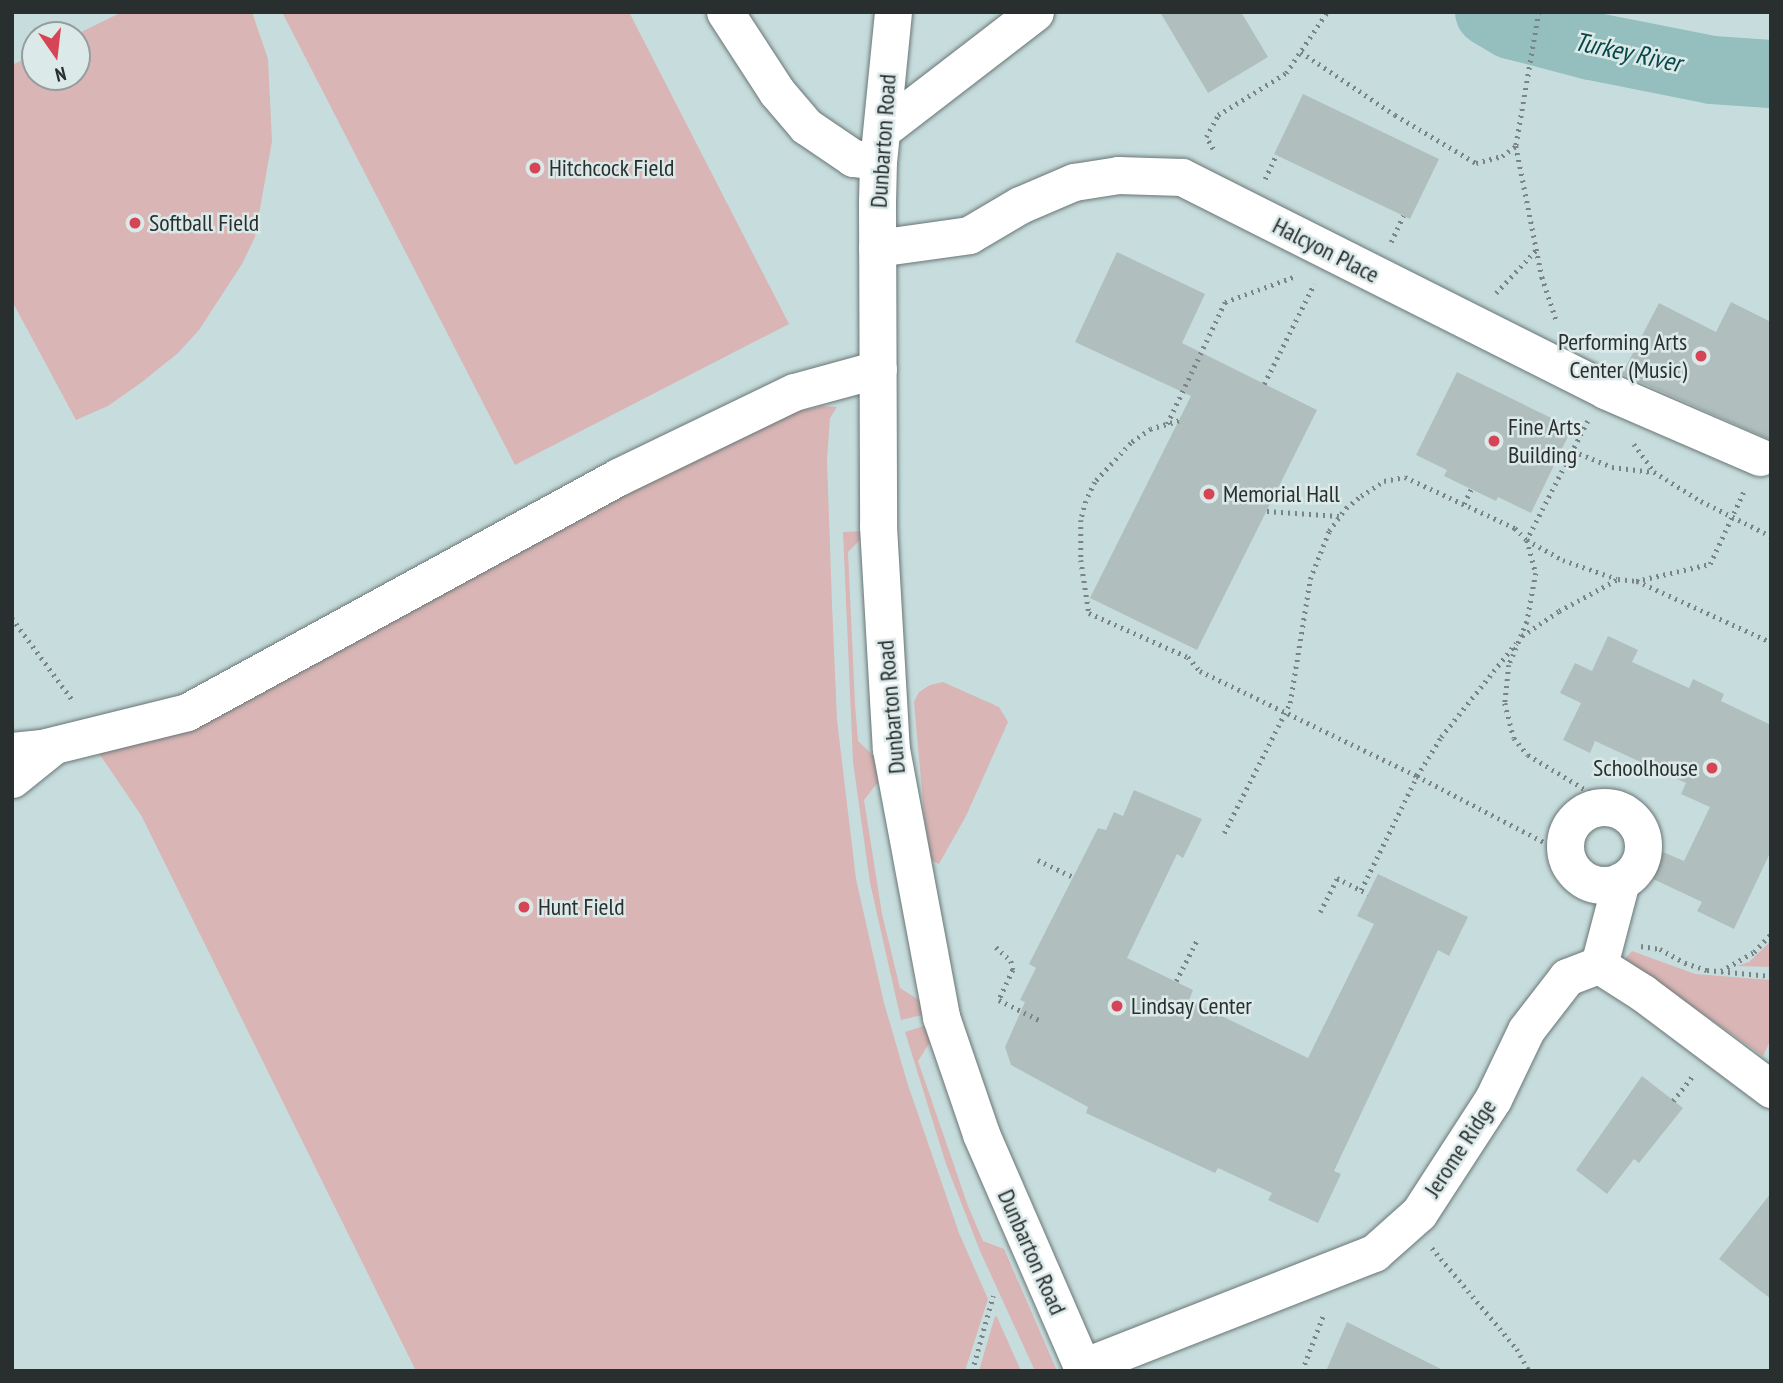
<!DOCTYPE html>
<style>
body{margin:0}
#map{position:relative;width:1783px;height:1383px;overflow:hidden;background:#dce9e9;font-family:"PT Sans Narrow",sans-serif}
div>[style]{position:absolute}
[style*='--x']{left:calc(var(--x)*1px);top:calc(var(--y)*1px);width:calc(var(--w)*1px);rotate:calc(var(--a)*1deg)}
.built>*{inset:0;background:#c7dddd}
.green>*{inset:0;background:#d9b5b5}
.river>*{height:68px;margin:-34px;padding:0 34px;transform-origin:34px;border-radius:34px;background:#95bebe}
.building>*{inset:0;background:#b1bebe}
.path>*{height:4.5px;margin-top:-2.25px;transform-origin:0;background:repeating-linear-gradient(90deg,#7b8484 0 2px,transparent 0 7px)}
.roads{filter:drop-shadow(0 0 2px #6a7575) drop-shadow(0 0 2px #6a7575)}
.minor>*{height:37px;margin:-18.5px;padding:0 18.5px;transform-origin:18.5px;border-radius:18.5px;background:#fff}
.minor>.ring{margin:-18.5px;padding:0;box-sizing:content-box;background:none;border:37px solid #fff;border-radius:50%}
.dots>*{width:19px;height:19px;translate:-50% -50%;box-sizing:border-box;border:4px solid #dce9e9;border-radius:50%}
span{translate:-50% -50%;white-space:nowrap;text-align:center;line-height:1.15;-webkit-text-stroke:5px #dce9e9;paint-order:stroke}
.street-label{font-size:24px;color:#292e2e}
.poi-label{font-size:24px;color:#292e2e}
.left{translate:0 -50%;text-align:left}
.right{translate:-100% -50%;text-align:right}
.water-label{font-size:26px;color:#064747;font-style:italic}
.frame{position:absolute;inset:0;border:14px solid #292e2e;pointer-events:none}
.north{position:absolute;left:21px;top:21px;width:70px;height:70px;box-sizing:border-box;background:#dce9e9;border:2px solid #949e9e;border-radius:50%;rotate:166deg;font-size:19px;font-weight:700;line-height:28px;text-align:center;color:#292e2e}
.north::after{content:'';display:block;margin:auto;width:24px;height:32px;background:#d54556;clip-path:polygon(50% 0,100% 100%,50% 72%,0 100%)}
</style>
<div id="map">
<div class="built">
<i style="clip-path:polygon(evenodd,12px 12px,1771px 12px,1771px 1371px,12px 1371px,12px 12px,35px 35px,77px 35px,77px 77px,35px 77px,35px 35px)"></i>
</div>
<div class="green">
<i style="clip-path:polygon(122px 12px,252px 12px,268px 59px,272px 141px,255px 237px,242px 264px,199px 330px,178px 353px,142px 382px,108px 406px,76px 420px,12px 301px,12px 65px,35px 54px,35px 77px,77px 77px,75px 35px)"></i>
<i style="clip-path:polygon(282px 12px,629px 12px,789px 324px,515px 465px)"></i>
<i style="clip-path:polygon(822px 406px,837px 407px,830px 418px,827px 460px,832px 604px,837px 720px,856px 879px,884px 1003px,908px 1085px,959px 1233px,988px 1299px,965px 1371px,416px 1371px,141px 815px,96px 749px,382px 616px,776px 417px)"></i>
<i style="clip-path:polygon(864px 531px,864px 536px,848px 552px,855px 704px,858px 741px,875px 757px,878px 782px,864px 800px,882px 914px,900px 988px,919px 1000px,922px 1015px,901px 1020px,870px 883px,853px 762px,843px 532px)"></i>
<i style="clip-path:polygon(943px 682px,999px 707px,1008px 722px,966px 816px,939px 864px,933px 861px,930px 854px,924px 813px,914px 702px,919px 692px,930px 685px)"></i>
<i style="clip-path:polygon(1771px 941px,1771px 967px,1737px 966px,1749px 962px)"></i>
<i style="clip-path:polygon(1632px 951px,1695px 974px,1771px 980px,1771px 1039px,1763px 1056px,1625px 959px)"></i>
<i style="clip-path:polygon(924px 1026px,930px 1042px,918px 1061px,968px 1206px,983px 1241px,1004px 1249px,1057px 1371px,1035px 1371px,980px 1251px,946px 1164px,905px 1032px)"></i>
<i style="clip-path:polygon(995px 1316px,997px 1317px,1021px 1371px,979px 1371px)"></i>
</div>
<div class="river">
<i style="--x:1489;--y:12;--w:26;--a:31"></i>
<i style="--x:1511;--y:25;--w:83;--a:14.7"></i>
<i style="--x:1591;--y:46;--w:123;--a:11.2"></i>
<i style="--x:1712;--y:70;--w:59;--a:3.9"></i>
</div>
<div class="building">
<i style="clip-path:polygon(1160px 12px,1241px 12px,1268px 57px,1208px 93px)"></i>
<i style="clip-path:polygon(1303px 94px,1439px 159px,1410px 219px,1274px 154px)"></i>
<i style="clip-path:polygon(1117px 252px,1205px 294px,1182px 343px,1317px 410px,1197px 650px,1090px 598px,1191px 396px,1075px 342px)"></i>
<i style="clip-path:polygon(1731px 302px,1771px 322px,1771px 440px,1622px 374px,1659px 303px,1716px 332px)"></i>
<i style="clip-path:polygon(1457px 372px,1572px 428px,1531px 513px,1498px 497px,1496px 501px,1444px 476px,1447px 470px,1416px 455px)"></i>
<i style="clip-path:polygon(1608px 636px,1638px 650px,1632px 662px,1689px 688px,1693px 679px,1724px 694px,1721px 701px,1771px 725px,1771px 851px,1734px 929px,1697px 911px,1702px 902px,1651px 878px,1663px 852px,1684px 861px,1710px 807px,1681px 794px,1686px 783px,1595px 741px,1590px 753px,1563px 740px,1581px 703px,1560px 693px,1575px 663px,1592px 671px)"></i>
<i style="clip-path:polygon(1134px 790px,1202px 819px,1183px 858px,1177px 854px,1127px 958px,1193px 990px,1189px 1000px,1308px 1058px,1374px 924px,1357px 916px,1378px 874px,1468px 917px,1449px 956px,1438px 950px,1334px 1171px,1341px 1174px,1318px 1223px,1268px 1200px,1272px 1193px,1218px 1168px,1215px 1173px,1086px 1113px,1088px 1107px,1011px 1065px,1005px 1047px,1025px 1002px,1020px 1000px,1036px 968px,1029px 964px,1098px 828px,1106px 830px,1114px 812px,1123px 816px)"></i>
<i style="clip-path:polygon(1642px 1076px,1683px 1108px,1639px 1163px,1634px 1159px,1607px 1194px,1576px 1170px)"></i>
<i style="clip-path:polygon(1771px 1193px,1771px 1299px,1719px 1259px)"></i>
<i style="clip-path:polygon(1347px 1322px,1445px 1371px,1326px 1371px)"></i>
</div>
<div class="path">
<i style="--x:1539;--y:12;--w:136;--a:99.7"></i>
<i style="--x:1516;--y:146;--w:134;--a:78.8"></i>
<i style="--x:1542;--y:277;--w:47;--a:71.6"></i>
<i style="--x:1301;--y:52;--w:113;--a:33.8"></i>
<i style="--x:1395;--y:115;--w:94;--a:30.7"></i>
<i style="--x:1476;--y:163;--w:27;--a:-15"></i>
<i style="--x:1502;--y:156;--w:17;--a:-36"></i>
<i style="--x:1213;--y:149;--w:14;--a:-120"></i>
<i style="--x:1206;--y:137;--w:25;--a:-61"></i>
<i style="--x:1218;--y:115;--w:80;--a:-31.7"></i>
<i style="--x:1286;--y:73;--w:73;--a:-56.1"></i>
<i style="--x:1265;--y:179;--w:26;--a:-65"></i>
<i style="--x:1391;--y:242;--w:29;--a:-65"></i>
<i style="--x:1496;--y:293;--w:59;--a:-47.1"></i>
<i style="--x:1264;--y:384;--w:112;--a:-63.4"></i>
<i style="--x:1179;--y:421;--w:29;--a:164"></i>
<i style="--x:1151;--y:429;--w:24;--a:145"></i>
<i style="--x:1131;--y:443;--w:53;--a:132.7"></i>
<i style="--x:1095;--y:482;--w:21;--a:115"></i>
<i style="--x:1086;--y:501;--w:20;--a:105"></i>
<i style="--x:1081;--y:520;--w:40;--a:90"></i>
<i style="--x:1081;--y:560;--w:54;--a:81.4"></i>
<i style="--x:1089;--y:613;--w:108;--a:24"></i>
<i style="--x:1188;--y:657;--w:18;--a:49"></i>
<i style="--x:1200;--y:671;--w:241;--a:25.8"></i>
<i style="--x:1417;--y:776;--w:167;--a:27.5"></i>
<i style="--x:1588;--y:421;--w:134;--a:117.1"></i>
<i style="--x:1527;--y:540;--w:41;--a:29.1"></i>
<i style="--x:1563;--y:560;--w:57;--a:19.4"></i>
<i style="--x:1167;--y:424;--w:135;--a:-64.6"></i>
<i style="--x:1225;--y:302;--w:76;--a:-20.1"></i>
<i style="--x:1634;--y:444;--w:34;--a:54"></i>
<i style="--x:1654;--y:472;--w:55;--a:31.7"></i>
<i style="--x:1701;--y:501;--w:78;--a:26.6"></i>
<i style="--x:1573;--y:451;--w:42;--a:22.3"></i>
<i style="--x:1612;--y:467;--w:41;--a:7"></i>
<i style="--x:1464;--y:504;--w:17;--a:-65"></i>
<i style="--x:1267;--y:511;--w:72;--a:4"></i>
<i style="--x:1637;--y:581;--w:147;--a:24.5"></i>
<i style="--x:12;--y:618;--w:104;--a:53.6"></i>
<i style="--x:1522;--y:636;--w:45;--a:-34"></i>
<i style="--x:1559;--y:611;--w:67;--a:-28.5"></i>
<i style="--x:1618;--y:579;--w:18;--a:6"></i>
<i style="--x:1636;--y:581;--w:76;--a:-12.9"></i>
<i style="--x:1710;--y:564;--w:83;--a:-65"></i>
<i style="--x:1224;--y:833;--w:146;--a:-63.1"></i>
<i style="--x:1290;--y:703;--w:126;--a:-80.8"></i>
<i style="--x:1310;--y:579;--w:52;--a:-68.4"></i>
<i style="--x:1329;--y:531;--w:29;--a:-54"></i>
<i style="--x:1346;--y:508;--w:19;--a:-39"></i>
<i style="--x:1361;--y:496;--w:27;--a:-33"></i>
<i style="--x:1384;--y:481;--w:21;--a:-11"></i>
<i style="--x:1405;--y:477;--w:121;--a:24.9"></i>
<i style="--x:1515;--y:528;--w:17;--a:45"></i>
<i style="--x:1527;--y:540;--w:34;--a:75"></i>
<i style="--x:1536;--y:573;--w:50;--a:100.4"></i>
<i style="--x:1527;--y:622;--w:47;--a:112.7"></i>
<i style="--x:1509;--y:665;--w:38;--a:96"></i>
<i style="--x:1505;--y:703;--w:36;--a:76"></i>
<i style="--x:1514;--y:738;--w:22;--a:51"></i>
<i style="--x:1528;--y:755;--w:103;--a:31.1"></i>
<i style="--x:1038;--y:860;--w:39;--a:26"></i>
<i style="--x:1361;--y:890;--w:127;--a:-63.8"></i>
<i style="--x:1417;--y:776;--w:46;--a:-58.4"></i>
<i style="--x:1441;--y:737;--w:120;--a:-51.4"></i>
<i style="--x:1320;--y:912;--w:38;--a:-63"></i>
<i style="--x:1337;--y:878;--w:35;--a:27"></i>
<i style="--x:1641;--y:946;--w:19;--a:9"></i>
<i style="--x:1660;--y:949;--w:29;--a:29"></i>
<i style="--x:1685;--y:963;--w:23;--a:18"></i>
<i style="--x:1707;--y:970;--w:64;--a:5.4"></i>
<i style="--x:996;--y:947;--w:21;--a:43"></i>
<i style="--x:1011;--y:961;--w:9;--a:77"></i>
<i style="--x:1013;--y:970;--w:33;--a:115"></i>
<i style="--x:999;--y:1000;--w:45;--a:26.6"></i>
<i style="--x:1721;--y:971;--w:38;--a:-30"></i>
<i style="--x:1754;--y:952;--w:25;--a:-47"></i>
<i style="--x:1176;--y:981;--w:48;--a:-62.9"></i>
<i style="--x:1673;--y:1101;--w:33;--a:-52"></i>
<i style="--x:1432;--y:1248;--w:132;--a:49.9"></i>
<i style="--x:1517;--y:1349;--w:25;--a:61"></i>
<i style="--x:972;--y:1371;--w:78;--a:-74.4"></i>
<i style="--x:1302;--y:1371;--w:62;--a:-69.2"></i>
</div>
<div class="roads">
<div class="minor">
<i style="--x:725;--y:12;--w:95;--a:57"></i>
<i style="--x:777;--y:92;--w:45;--a:49.5"></i>
<i style="--x:806;--y:126;--w:57;--a:34.2"></i>
<i style="--x:853;--y:158;--w:25;--a:7"></i>
<i style="--x:893;--y:12;--w:150;--a:95.7"></i>
<i style="--x:878;--y:161;--w:41;--a:91.4"></i>
<i style="--x:877;--y:202;--w:324;--a:89.8"></i>
<i style="--x:878;--y:526;--w:223;--a:86.7"></i>
<i style="--x:891;--y:749;--w:273;--a:79.4"></i>
<i style="--x:941;--y:1017;--w:124;--a:71.1"></i>
<i style="--x:981;--y:1134;--w:258;--a:66.5"></i>
<i style="--x:882;--y:130;--w:193;--a:-37.6"></i>
<i style="--x:877;--y:248;--w:93;--a:-8"></i>
<i style="--x:969;--y:235;--w:59;--a:-30.5"></i>
<i style="--x:1020;--y:205;--w:59;--a:-23.1"></i>
<i style="--x:1074;--y:182;--w:45;--a:-9"></i>
<i style="--x:1118;--y:175;--w:64;--a:1.8"></i>
<i style="--x:1182;--y:177;--w:474;--a:26.7"></i>
<i style="--x:1605;--y:390;--w:169;--a:23.4"></i>
<i style="--x:12;--y:751;--w:30;--a:-6"></i>
<i style="--x:42;--y:748;--w:149;--a:-13.9"></i>
<i style="--x:187;--y:712;--w:491;--a:-28.6"></i>
<i style="--x:618;--y:477;--w:195;--a:-25.8"></i>
<i style="--x:794;--y:392;--w:87;--a:-15.3"></i>
<i style="--x:12;--y:779;--w:53;--a:-38.8"></i>
<i class="ring" style="left:1565px;top:807px;width:41px;height:41px"></i>
<i style="--x:1599;--y:965;--w:87;--a:-75.3"></i>
<i style="--x:1083;--y:1367;--w:313;--a:-21.4"></i>
<i style="--x:1374;--y:1253;--w:60;--a:-41.6"></i>
<i style="--x:1419;--y:1213;--w:136;--a:-57"></i>
<i style="--x:1493;--y:1099;--w:76;--a:-64.4"></i>
<i style="--x:1526;--y:1030;--w:67;--a:-52.3"></i>
<i style="--x:1567;--y:977;--w:34;--a:-21"></i>
<i style="--x:1599;--y:965;--w:52;--a:32.5"></i>
<i style="--x:1643;--y:993;--w:160;--a:36.9"></i>
</div>
</div>
<div class="dots">
<i style="left:535px;top:168px;background:#d54556"></i>
<i style="left:135px;top:223px;background:#d54556"></i>
<i style="left:1701px;top:356px;background:#d54556"></i>
<i style="left:1494px;top:441px;background:#d54556"></i>
<i style="left:1209px;top:494px;background:#d54556"></i>
<i style="left:1712px;top:768px;background:#d54556"></i>
<i style="left:524px;top:907px;background:#d54556"></i>
<i style="left:1117px;top:1006px;background:#d54556"></i>
</div>
<div class="street-label">
<span style="left:883px;top:141px;rotate:-86deg">Dunbarton Road</span>
<span style="left:1326px;top:250px;rotate:27deg">Halcyon Place</span>
<span style="left:891px;top:707px;rotate:-95deg">Dunbarton Road</span>
<span style="left:1460px;top:1148px;rotate:-57deg">Jerome Ridge</span>
<span style="left:1032px;top:1252px;rotate:66deg">Dunbarton Road</span>
</div>
<div class="poi-label">
<span class="left" style="left:549px;top:168px">Hitchcock Field</span>
<span class="left" style="left:149px;top:223px">Softball Field</span>
<span class="right" style="left:1687px;top:356px">Performing Arts<br>Center (Music)</span>
<span class="left" style="left:1508px;top:441px">Fine Arts<br>Building</span>
<span class="left" style="left:1223px;top:494px">Memorial Hall</span>
<span class="right" style="left:1698px;top:768px">Schoolhouse</span>
<span class="left" style="left:538px;top:907px">Hunt Field</span>
<span class="left" style="left:1131px;top:1006px">Lindsay Center</span>
</div>
<div class="water-label">
<span style="left:1628px;top:52px;rotate:12deg">Turkey River</span>
</div>
<div class="frame"></div>
<div class="north">N</div>
</div>
